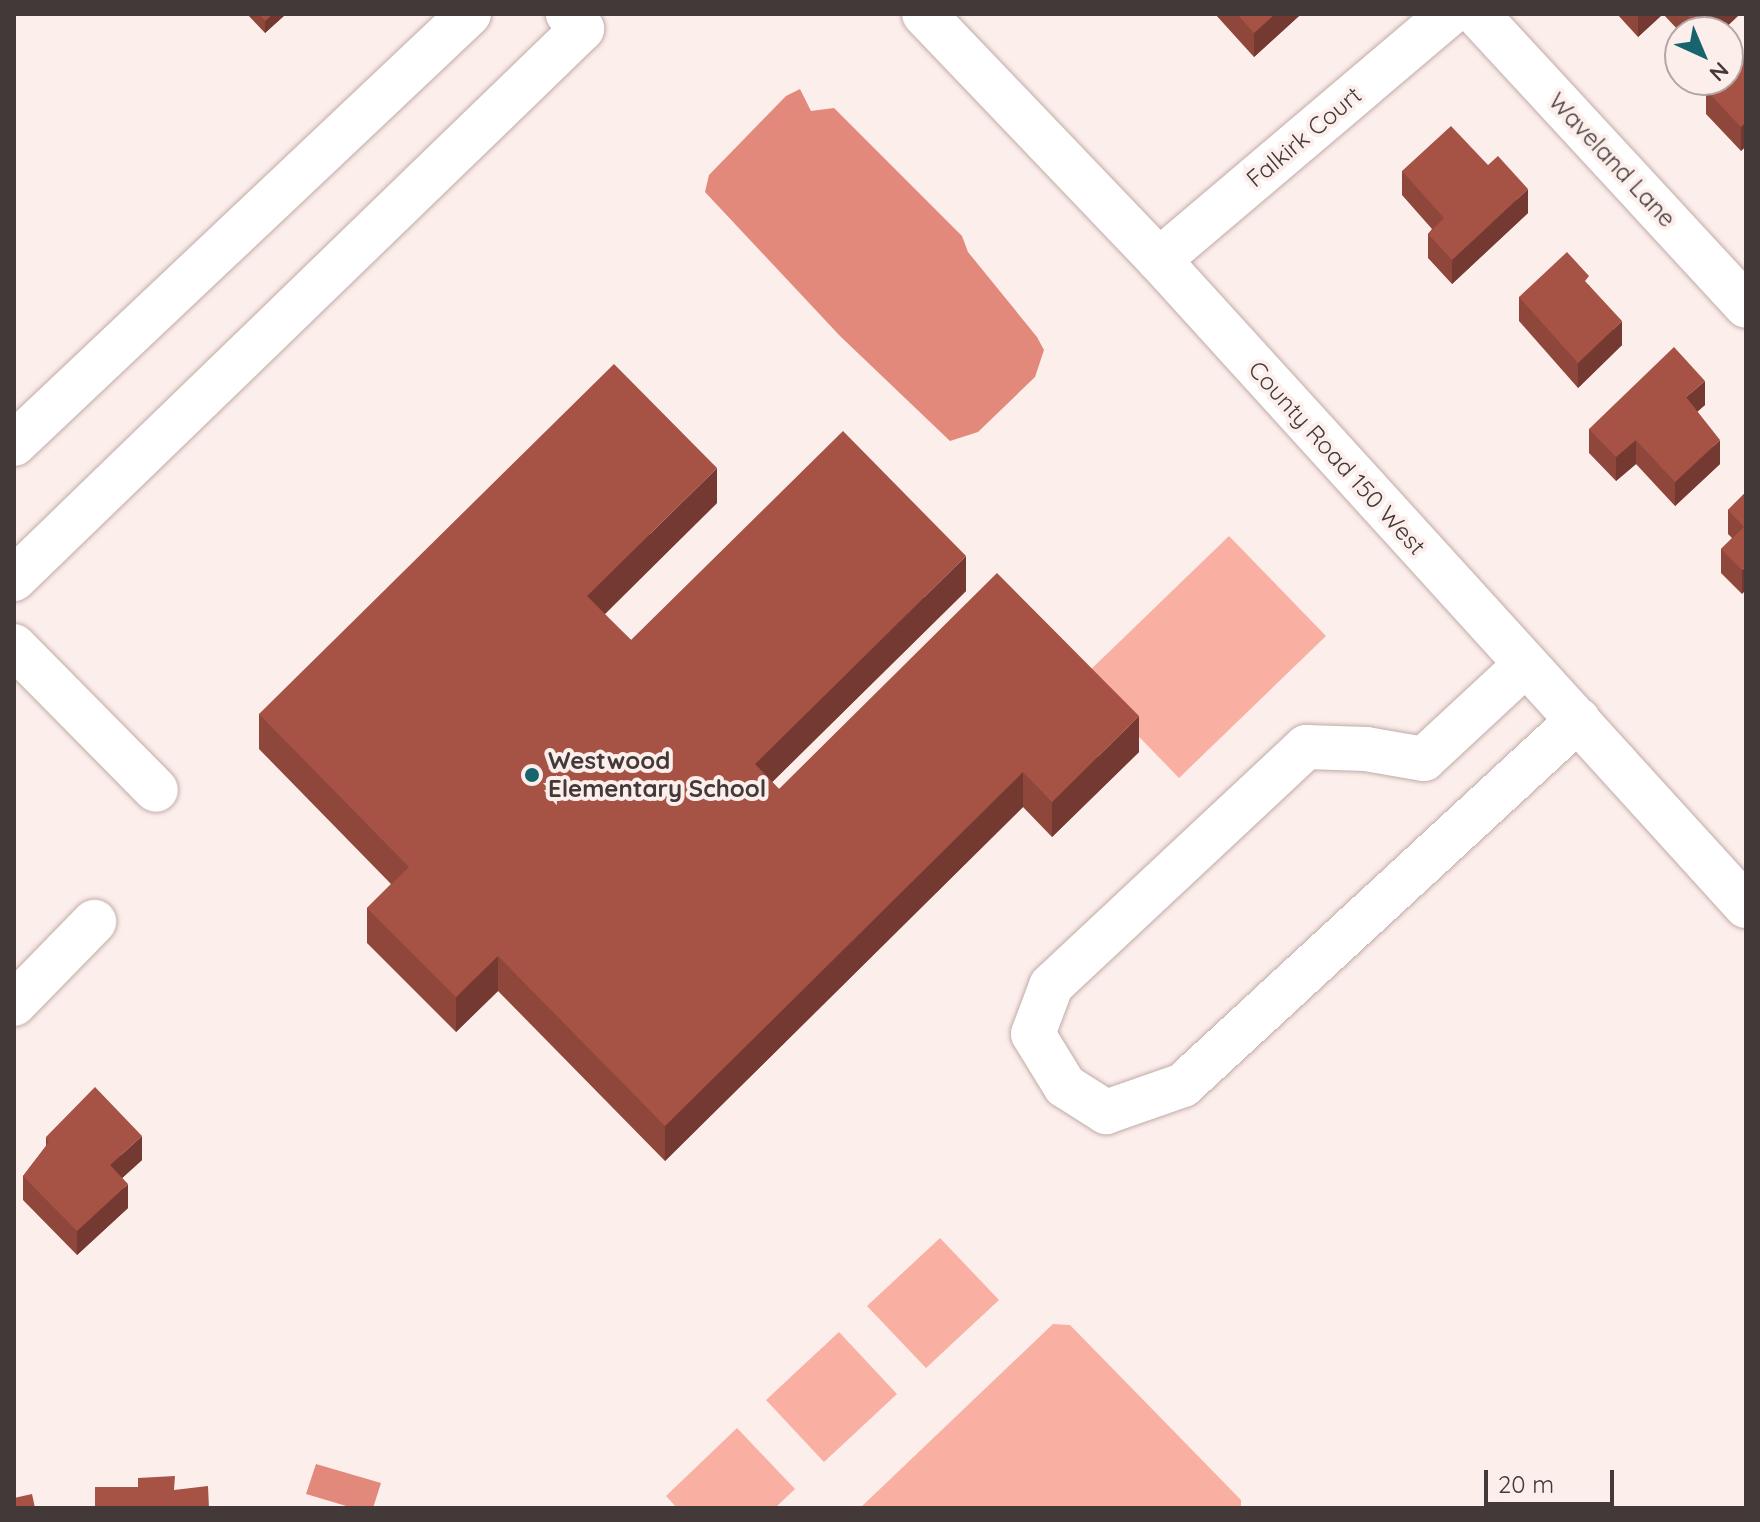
<!DOCTYPE html>
<style>
body{margin:0}
#map{position:relative;width:1760px;height:1522px;overflow:hidden;background:#fceeeb;font-family:Quicksand,sans-serif}
div>[style]{position:absolute}
[style*='--x']{left:calc(var(--x)*1px);top:calc(var(--y)*1px);width:calc(var(--w)*1px);rotate:calc(var(--a)*1deg)}
.green>*{inset:0;background:#f9b0a3}
.water>*{inset:0;background:#e3897b}
.roads{filter:drop-shadow(0 0 2px #c1aba7) drop-shadow(0 0 2px #c1aba7)}
.minor>*{height:44px;margin:-22px;padding:0 22px;transform-origin:22px;border-radius:22px;background:#fff}
.wall>*{inset:0;background:#8f473c}
.shaded-wall>*{inset:0;background:#743a31}
.building>*{inset:0;background:#a65346}
.dots>*{width:22px;height:22px;translate:-50% -50%;box-sizing:border-box;border:4px solid #fceeeb;border-radius:50%}
span{translate:-50% -50%;white-space:nowrap;text-align:center;line-height:1.15;-webkit-text-stroke:8px #fceeeb;paint-order:stroke}
.street-label{font-size:24px;color:#423938}
.poi-label{font-size:24px;color:#423938;font-weight:700}
.left{translate:0 -50%;text-align:left}
.frame{position:absolute;inset:0;border:16px solid #423938;pointer-events:none}
.north{position:absolute;left:1664px;top:16px;width:80px;height:80px;box-sizing:border-box;background:#fceeeb;border:2px solid #b2a6a3;border-radius:50%;rotate:136deg;font-size:22px;font-weight:700;line-height:32px;text-align:center;color:#423938}
.north::after{content:'';display:block;margin:auto;width:28px;height:36px;background:#17636e;clip-path:polygon(50% 0,100% 100%,50% 72%,0 100%)}
.scale{position:absolute;left:1484px;top:1470px;width:130px;height:36px;box-sizing:border-box;border:4px solid #423938;border-top:0;padding-left:10px;font-size:24px;line-height:28px;white-space:nowrap;color:#423938;-webkit-text-stroke:6px #fceeeb;paint-order:stroke}
</style>
<div id="map">
<div class="green">
<i style="clip-path:polygon(1229px 536px,1326px 636px,1179px 778px,1082px 678px)"></i>
<i style="clip-path:polygon(940px 1238px,999px 1300px,926px 1368px,867px 1306px)"></i>
<i style="clip-path:polygon(1053px 1324px,1070px 1325px,1241px 1500px,1241px 1508px,860px 1508px)"></i>
<i style="clip-path:polygon(839px 1332px,897px 1394px,824px 1462px,766px 1400px)"></i>
<i style="clip-path:polygon(737px 1428px,795px 1489px,775px 1508px,677px 1508px,666px 1496px)"></i>
</div>
<div class="water">
<i style="clip-path:polygon(800px 89px,811px 111px,834px 108px,962px 236px,968px 252px,1037px 337px,1044px 350px,1035px 377px,978px 432px,950px 441px,840px 336px,705px 192px,709px 175px,786px 96px)"></i>
<i style="clip-path:polygon(316px 1464px,381px 1483px,373px 1508px,353px 1508px,306px 1494px)"></i>
</div>
<div class="roads">
<div class="minor">
<i style="--x:924;--y:14;--w:340;--a:46.3"></i>
<i style="--x:1159;--y:260;--w:873;--a:47.74"></i>
<i style="--x:1477;--y:14;--w:397;--a:47.3"></i>
<i style="--x:1159;--y:260;--w:380;--a:-40.3"></i>
<i style="--x:14;--y:444;--w:626;--a:-43.38"></i>
<i style="--x:14;--y:579;--w:791;--a:-44.08"></i>
<i style="--x:582;--y:29;--w:21;--a:-133"></i>
<i style="--x:14;--y:646;--w:202;--a:45.4"></i>
<i style="--x:1525;--y:665;--w:138;--a:137.1"></i>
<i style="--x:1424;--y:759;--w:59;--a:-170.2"></i>
<i style="--x:1366;--y:749;--w:60;--a:-178.1"></i>
<i style="--x:1306;--y:747;--w:349;--a:136.9"></i>
<i style="--x:1051;--y:986;--w:51;--a:110.6"></i>
<i style="--x:1033;--y:1034;--w:61;--a:58.4"></i>
<i style="--x:1065;--y:1086;--w:49;--a:32.4"></i>
<i style="--x:1106;--y:1112;--w:82;--a:-19.3"></i>
<i style="--x:1183;--y:1085;--w:538;--a:-42.74"></i>
<i style="--x:14;--y:1004;--w:115;--a:-45.7"></i>
</div>
</div>
<div class="wall">
<i style="clip-path:polygon(247px 14px,286px 14px,265px 33px)"></i>
<i style="clip-path:polygon(1215px 14px,1299px 14px,1299px 16px,1254px 57px)"></i>
<i style="clip-path:polygon(1617px 14px,1740px 14px,1721px 32px,1680px 32px,1663px 14px,1638px 37px)"></i>
<i style="clip-path:polygon(1746px 55px,1746px 146px,1741px 151px,1706px 114px,1706px 90px)"></i>
<i style="clip-path:polygon(1488px 165px,1528px 213px,1452px 284px,1428px 258px,1428px 234px,1432px 229px,1402px 195px,1402px 171px)"></i>
<i style="clip-path:polygon(1589px 285px,1622px 345px,1578px 388px,1519px 321px,1519px 297px)"></i>
<i style="clip-path:polygon(1705px 405px,1697px 411px,1720px 464px,1675px 506px,1636px 464px,1616px 481px,1589px 453px,1589px 429px)"></i>
<i style="clip-path:polygon(1746px 492px,1742px 594px,1721px 573px,1721px 549px,1732px 538px,1728px 534px,1728px 510px)"></i>
<i style="clip-path:polygon(717px 503px,604px 614px,631px 640px,966px 591px,772px 782px,779px 789px,1139px 752px,1052px 837px,1023px 807px,665px 1161px,498px 991px,456px 1032px,367px 943px,367px 908px,391px 884px,259px 749px,259px 714px)"></i>
<i style="clip-path:polygon(46px 1137px,142px 1160px,122px 1178px,128px 1208px,77px 1255px,23px 1200px,23px 1176px,46px 1146px)"></i>
</div>
<div class="shaded-wall">
<i style="clip-path:polygon(273px 14px,286px 14px,265px 33px,265px 21px)"></i>
<i style="clip-path:polygon(1275px 14px,1299px 14px,1299px 16px,1254px 57px,1254px 33px)"></i>
<i style="clip-path:polygon(1638px 14px,1663px 14px,1638px 37px)"></i>
<i style="clip-path:polygon(1714px 14px,1740px 14px,1721px 32px,1699px 32px,1699px 28px)"></i>
<i style="clip-path:polygon(1746px 122px,1746px 146px,1741px 151px,1741px 127px)"></i>
<i style="clip-path:polygon(1528px 189px,1528px 213px,1452px 284px,1452px 260px)"></i>
<i style="clip-path:polygon(1622px 321px,1622px 345px,1578px 388px,1578px 363px)"></i>
<i style="clip-path:polygon(1705px 381px,1705px 405px,1686px 422px,1686px 397px)"></i>
<i style="clip-path:polygon(1636px 440px,1636px 464px,1616px 481px,1616px 457px)"></i>
<i style="clip-path:polygon(1720px 440px,1720px 464px,1675px 506px,1675px 482px)"></i>
<i style="clip-path:polygon(717px 468px,717px 503px,587px 632px,587px 596px)"></i>
<i style="clip-path:polygon(966px 556px,966px 591px,755px 799px,755px 764px)"></i>
<i style="clip-path:polygon(1746px 566px,1746px 590px,1742px 594px,1742px 570px)"></i>
<i style="clip-path:polygon(1139px 716px,1139px 752px,1052px 837px,1052px 802px)"></i>
<i style="clip-path:polygon(1023px 772px,1023px 807px,665px 1161px,665px 1126px)"></i>
<i style="clip-path:polygon(498px 956px,498px 991px,456px 1032px,456px 997px)"></i>
<i style="clip-path:polygon(142px 1136px,142px 1160px,110px 1189px,110px 1165px)"></i>
<i style="clip-path:polygon(128px 1184px,128px 1208px,77px 1255px,77px 1231px)"></i>
</div>
<div class="building">
<i style="clip-path:polygon(259px 14px,273px 14px,265px 21px)"></i>
<i style="clip-path:polygon(1237px 14px,1275px 14px,1254px 33px)"></i>
<i style="clip-path:polygon(1686px 14px,1714px 14px,1699px 28px)"></i>
<i style="clip-path:polygon(1745px 54px,1746px 55px,1746px 122px,1741px 127px,1706px 90px,1716px 80px,1728px 80px,1728px 69px)"></i>
<i style="clip-path:polygon(1451px 126px,1488px 165px,1498px 156px,1528px 189px,1452px 260px,1428px 234px,1444px 218px,1402px 171px)"></i>
<i style="clip-path:polygon(1567px 252px,1589px 276px,1585px 281px,1622px 321px,1578px 363px,1519px 297px)"></i>
<i style="clip-path:polygon(1674px 347px,1705px 381px,1686px 397px,1720px 440px,1675px 482px,1636px 440px,1616px 457px,1589px 429px)"></i>
<i style="clip-path:polygon(614px 364px,717px 468px,587px 596px,631px 640px,843px 431px,966px 556px,755px 764px,779px 789px,997px 573px,1139px 716px,1052px 802px,1023px 772px,665px 1126px,498px 956px,456px 997px,367px 908px,409px 867px,259px 714px)"></i>
<i style="clip-path:polygon(1746px 492px,1746px 566px,1742px 570px,1721px 549px,1744px 527px,1728px 510px)"></i>
<i style="clip-path:polygon(95px 1087px,142px 1136px,110px 1165px,128px 1184px,77px 1231px,23px 1176px,49px 1142px,46px 1137px)"></i>
<i style="clip-path:polygon(175px 1476px,174px 1490px,208px 1486px,209px 1508px,95px 1508px,95px 1487px,138px 1487px,138px 1478px)"></i>
<i style="clip-path:polygon(32px 1494px,35px 1508px,14px 1508px,14px 1498px)"></i>
</div>
<div class="dots">
<i style="left:532px;top:775px;background:#17636e"></i>
</div>
<div class="street-label">
<span style="left:1304px;top:137px;rotate:-40deg">Falkirk Court</span>
<span style="left:1612px;top:160px;rotate:47deg">Waveland Lane</span>
<span style="left:1337px;top:458px;rotate:48deg">County Road 150 West</span>
</div>
<div class="poi-label">
<span class="left" style="left:548px;top:775px">Westwood<br>Elementary School</span>
</div>
<div class="frame"></div>
<div class="north">N</div>
<div class="scale">20 m</div>
</div>
